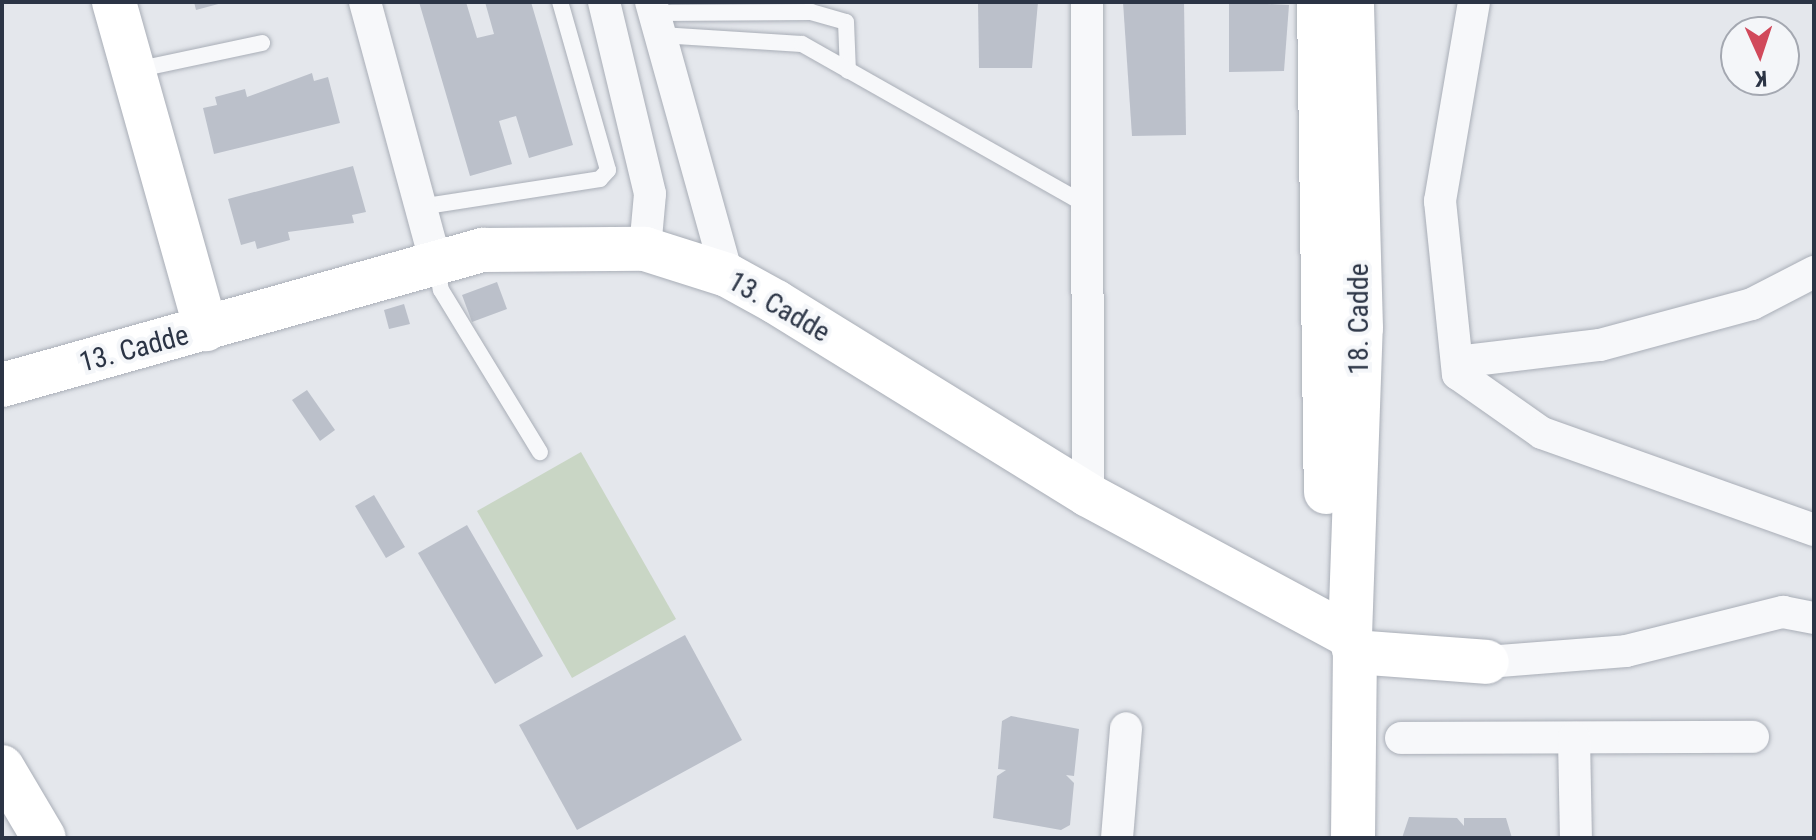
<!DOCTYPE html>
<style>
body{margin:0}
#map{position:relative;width:1816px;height:840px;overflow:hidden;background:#e4e7ec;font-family:"Roboto Condensed",sans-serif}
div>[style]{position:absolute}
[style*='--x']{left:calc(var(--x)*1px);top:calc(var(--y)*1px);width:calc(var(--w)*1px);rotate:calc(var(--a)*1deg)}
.green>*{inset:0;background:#c9d6c5}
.building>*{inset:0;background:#bbc0ca}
.roads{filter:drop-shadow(0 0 2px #a9aeb7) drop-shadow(0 0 2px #a9aeb7)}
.lane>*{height:16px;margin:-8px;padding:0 8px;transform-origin:8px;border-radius:8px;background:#f7f8fa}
.street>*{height:32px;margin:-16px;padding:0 16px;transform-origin:16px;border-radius:16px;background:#f7f8fa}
.secondary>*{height:44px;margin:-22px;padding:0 22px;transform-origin:22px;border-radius:22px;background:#fff}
span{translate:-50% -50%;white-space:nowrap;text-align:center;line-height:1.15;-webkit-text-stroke:8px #f4f6f9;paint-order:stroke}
.street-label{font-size:28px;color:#2b3445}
.frame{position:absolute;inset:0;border:4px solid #2b3445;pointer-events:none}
.north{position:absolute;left:1720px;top:16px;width:80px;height:80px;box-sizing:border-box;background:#f4f6f9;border:2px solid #a4a8b1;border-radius:50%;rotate:177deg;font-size:22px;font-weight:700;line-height:32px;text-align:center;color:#2b3445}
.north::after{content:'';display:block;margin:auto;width:28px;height:36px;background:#d1495b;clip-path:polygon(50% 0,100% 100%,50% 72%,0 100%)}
</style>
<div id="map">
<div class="green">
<i style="clip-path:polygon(581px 452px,676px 619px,572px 678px,477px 511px)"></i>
</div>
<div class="building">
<i style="clip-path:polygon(194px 2px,222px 2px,222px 3px,196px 10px)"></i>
<i style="clip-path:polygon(419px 2px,466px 2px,477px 38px,494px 34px,485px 2px,531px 2px,573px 145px,529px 158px,516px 116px,499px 121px,512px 164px,470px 176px)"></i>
<i style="clip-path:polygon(978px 2px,1038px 2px,1032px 68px,979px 68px)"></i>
<i style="clip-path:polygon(1123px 2px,1184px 2px,1186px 135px,1132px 136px)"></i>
<i style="clip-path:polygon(1229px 2px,1289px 5px,1284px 71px,1229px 72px)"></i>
<i style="clip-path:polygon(312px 73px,314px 81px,328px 77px,340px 123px,214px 154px,203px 108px,217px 105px,215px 97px,245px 89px,247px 97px)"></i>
<i style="clip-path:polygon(353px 166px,366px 212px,352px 215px,354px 223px,288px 232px,290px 240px,257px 249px,255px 241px,241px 245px,228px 199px)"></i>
<i style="clip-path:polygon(497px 282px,507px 309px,472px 322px,462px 295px)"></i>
<i style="clip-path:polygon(404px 304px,410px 324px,389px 329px,384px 310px)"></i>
<i style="clip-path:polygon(307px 390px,335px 430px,320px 441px,292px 400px)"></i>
<i style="clip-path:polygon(374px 495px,405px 547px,386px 558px,355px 506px)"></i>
<i style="clip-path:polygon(467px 525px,543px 656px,495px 684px,418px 553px)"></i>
<i style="clip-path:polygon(685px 635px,742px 740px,577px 830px,519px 725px)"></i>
<i style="clip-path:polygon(1011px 716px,1079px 729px,1074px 776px,1066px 775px,1074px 783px,1070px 825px,1061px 830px,993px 818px,997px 776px,1006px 770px,998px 769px,1002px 721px)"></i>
<i style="clip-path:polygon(1409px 817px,1457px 818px,1464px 826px,1464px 818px,1506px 818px,1512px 838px,1402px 838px)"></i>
</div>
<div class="roads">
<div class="lane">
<i style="--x:654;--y:13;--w:157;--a:-0.4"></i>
<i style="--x:811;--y:12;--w:36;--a:16"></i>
<i style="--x:846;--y:22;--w:49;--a:87.7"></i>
<i style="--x:661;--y:35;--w:141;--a:3.7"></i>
<i style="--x:802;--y:44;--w:331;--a:29.5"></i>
<i style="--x:135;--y:70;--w:130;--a:-12"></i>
<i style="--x:420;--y:207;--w:182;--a:-8.8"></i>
<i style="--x:600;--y:179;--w:12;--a:-48"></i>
<i style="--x:608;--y:170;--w:175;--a:-105.9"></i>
<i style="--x:437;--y:266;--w:24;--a:81"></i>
<i style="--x:441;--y:290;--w:190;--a:58.6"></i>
</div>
<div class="street">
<i style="--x:365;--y:2;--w:270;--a:74.8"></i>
<i style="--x:604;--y:2;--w:197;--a:76.5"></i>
<i style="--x:650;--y:194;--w:55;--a:95.2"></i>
<i style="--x:651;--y:2;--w:283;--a:74.4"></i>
<i style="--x:1087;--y:2;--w:493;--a:89.9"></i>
<i style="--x:1474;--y:2;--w:202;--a:99.7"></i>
<i style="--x:1440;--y:201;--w:174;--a:84.1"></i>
<i style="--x:1458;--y:374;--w:103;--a:35.1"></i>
<i style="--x:1542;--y:433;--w:289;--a:19.6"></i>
<i style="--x:1457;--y:362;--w:144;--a:-6.8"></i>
<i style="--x:1600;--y:345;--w:157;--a:-15.1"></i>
<i style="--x:1752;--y:304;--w:70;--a:-27.3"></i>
<i style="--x:1487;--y:662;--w:139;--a:-4.5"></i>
<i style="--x:1626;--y:651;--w:162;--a:-14"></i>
<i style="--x:1783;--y:612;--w:32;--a:11"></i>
<i style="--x:1401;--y:738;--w:352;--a:-0.2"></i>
<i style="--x:1574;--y:738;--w:100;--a:88.9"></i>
<i style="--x:1117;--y:838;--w:110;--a:-85.3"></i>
</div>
<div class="secondary">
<i style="--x:114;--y:2;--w:340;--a:74.3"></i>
<i style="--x:1319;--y:2;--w:490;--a:89.2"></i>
<i style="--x:2;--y:385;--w:500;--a:-15.7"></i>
<i style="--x:483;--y:250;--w:162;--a:-0.4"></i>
<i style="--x:645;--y:249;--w:86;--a:17.6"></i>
<i style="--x:727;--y:275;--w:56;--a:28.9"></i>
<i style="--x:776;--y:302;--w:367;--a:31.7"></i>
<i style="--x:1088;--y:495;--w:298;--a:28.3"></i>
<i style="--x:1350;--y:636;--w:17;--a:73"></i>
<i style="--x:1355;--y:652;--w:132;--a:4.3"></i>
<i style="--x:1350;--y:636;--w:308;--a:-88"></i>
<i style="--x:1361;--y:328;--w:326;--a:-91.6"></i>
<i style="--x:2;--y:767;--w:82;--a:59.4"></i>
<i style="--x:1353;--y:838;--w:186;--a:-89.4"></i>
</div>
</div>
<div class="street-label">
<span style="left:779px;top:307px;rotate:30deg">13. Cadde</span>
<span style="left:1359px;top:319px;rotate:-90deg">18. Cadde</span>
<span style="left:134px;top:349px;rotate:-15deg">13. Cadde</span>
</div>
<div class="frame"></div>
<div class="north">K</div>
</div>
